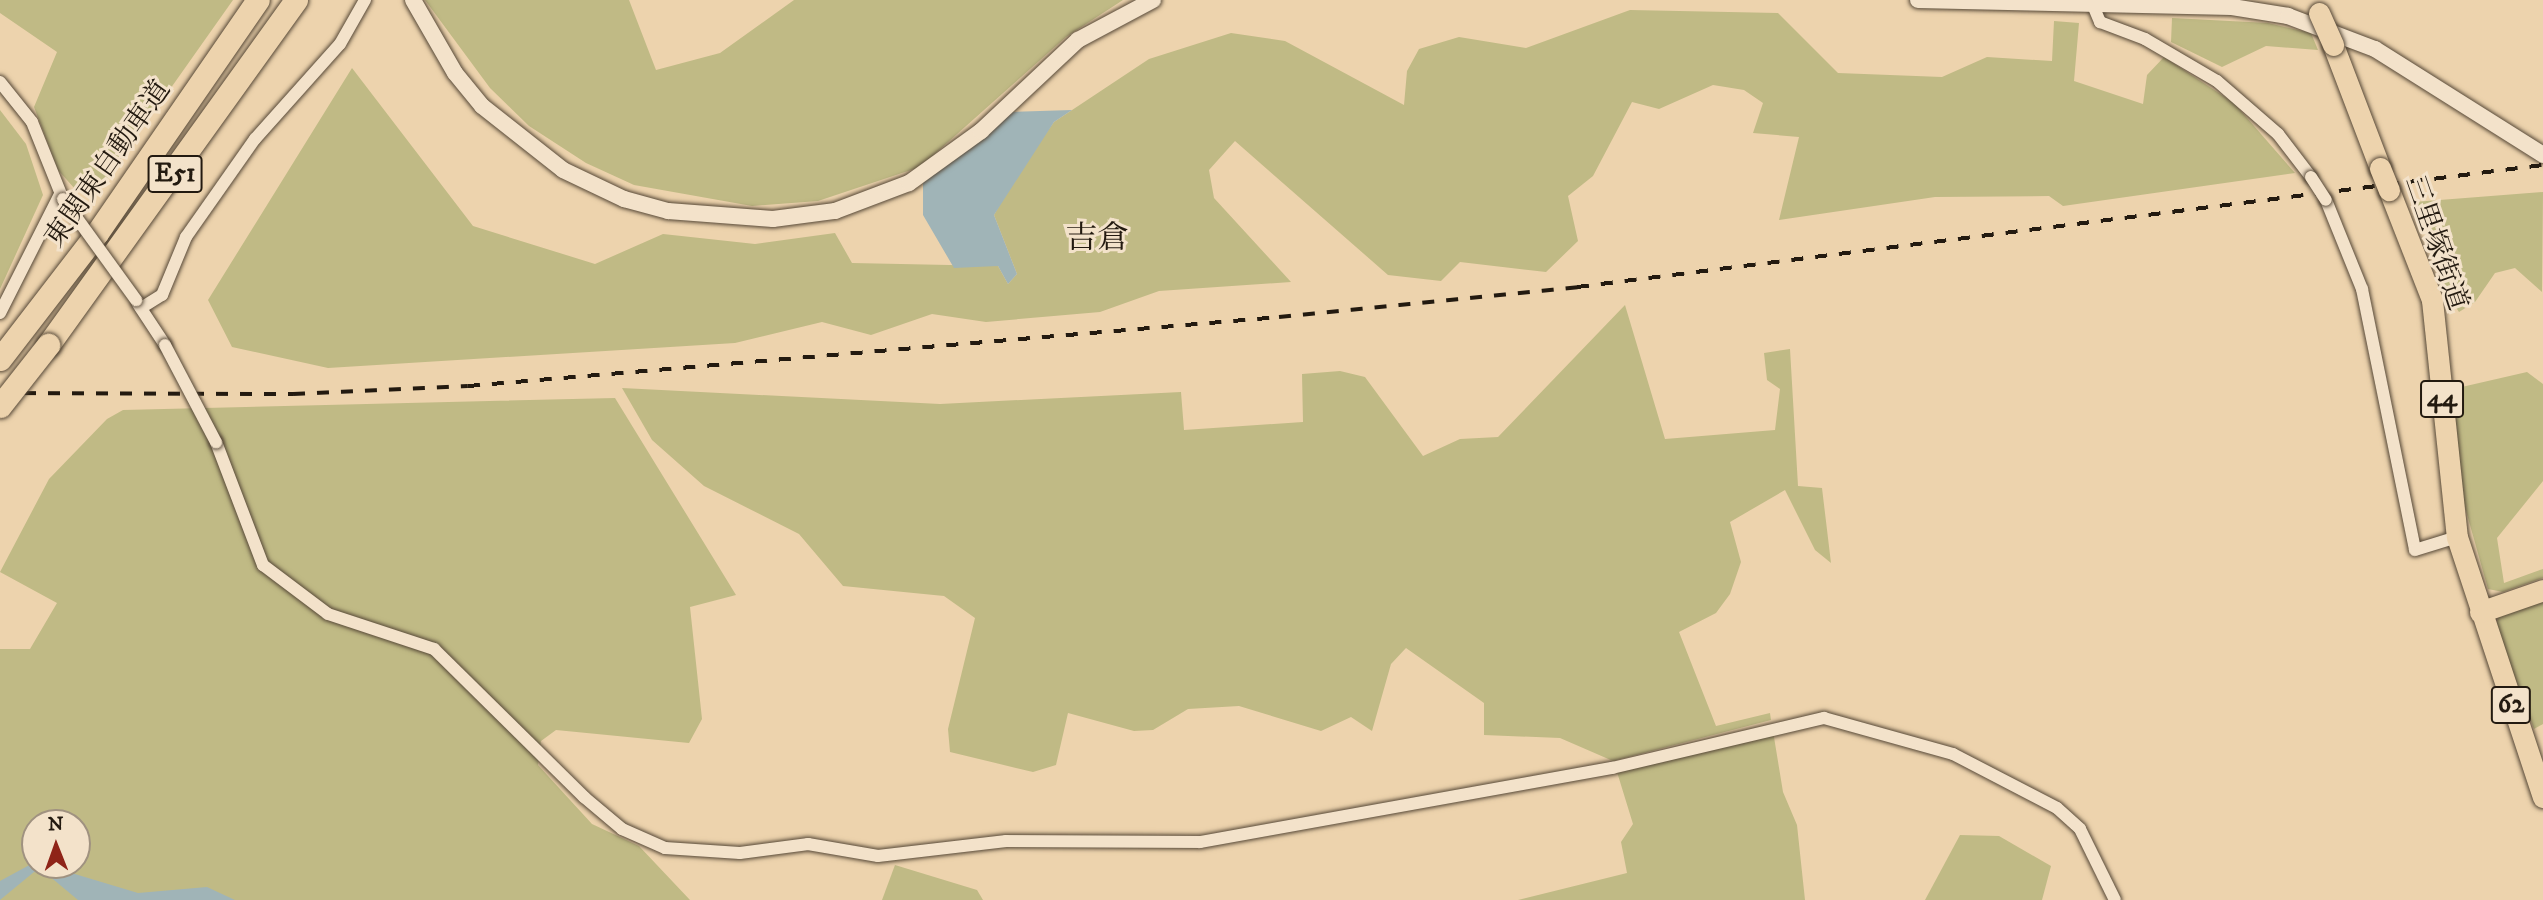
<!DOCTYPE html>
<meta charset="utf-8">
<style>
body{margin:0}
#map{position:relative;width:2543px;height:900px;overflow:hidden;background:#edd3ad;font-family:"IM FELL DW Pica","Noto Serif JP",serif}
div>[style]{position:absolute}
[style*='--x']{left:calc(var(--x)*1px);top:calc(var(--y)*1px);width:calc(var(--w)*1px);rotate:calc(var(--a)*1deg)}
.green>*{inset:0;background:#c0ba85}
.water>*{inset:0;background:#a0b4b7}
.roads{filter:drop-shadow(0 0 2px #564837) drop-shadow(0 0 2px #564837)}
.minor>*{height:12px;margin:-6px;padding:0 6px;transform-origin:6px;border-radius:6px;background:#f3e2ca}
.tertiary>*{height:16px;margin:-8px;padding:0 8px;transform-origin:8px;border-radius:8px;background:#f3e2ca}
.primary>*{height:21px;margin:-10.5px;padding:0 10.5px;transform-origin:10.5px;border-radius:10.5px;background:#edd3ad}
.motorway>*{height:23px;margin:-11.5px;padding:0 11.5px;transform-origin:11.5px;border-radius:11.5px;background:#edd3ad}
.rail>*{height:3.5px;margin-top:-1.75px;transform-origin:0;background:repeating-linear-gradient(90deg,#231a10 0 12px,transparent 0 24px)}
.bridges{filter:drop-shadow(0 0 2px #564837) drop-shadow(0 0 2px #564837)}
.minor-bridge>*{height:12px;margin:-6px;padding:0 6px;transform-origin:6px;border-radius:6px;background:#f3e2ca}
.primary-bridge>*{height:21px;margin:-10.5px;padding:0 10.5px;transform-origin:10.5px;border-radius:10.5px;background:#edd3ad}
.motorway-bridge>*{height:23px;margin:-11.5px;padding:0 11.5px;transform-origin:11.5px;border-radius:11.5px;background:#edd3ad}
span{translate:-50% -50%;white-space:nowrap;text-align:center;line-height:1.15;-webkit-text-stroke:6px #f3e2ca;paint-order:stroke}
.shield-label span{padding:2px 5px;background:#f3e2ca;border:2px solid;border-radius:5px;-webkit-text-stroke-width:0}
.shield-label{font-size:26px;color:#231a10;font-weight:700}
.street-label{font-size:28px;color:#231a10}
.quarter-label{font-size:32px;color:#231a10}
.north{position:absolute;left:21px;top:809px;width:70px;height:70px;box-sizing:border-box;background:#f3e2ca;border:2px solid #a09280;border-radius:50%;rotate:359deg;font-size:19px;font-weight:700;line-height:28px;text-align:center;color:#231a10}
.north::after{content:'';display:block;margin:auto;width:24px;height:32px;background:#8f2418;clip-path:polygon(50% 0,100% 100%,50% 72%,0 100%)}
</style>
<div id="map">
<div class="green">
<i style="clip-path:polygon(0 0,233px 0,103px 184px,75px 189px,58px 170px,34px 107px,57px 52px,0 13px)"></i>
<i style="clip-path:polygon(425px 0,629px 0,656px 70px,720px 53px,794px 0,1123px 0,1066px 37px,920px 167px,818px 201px,752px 206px,634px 185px,586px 163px,529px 126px,490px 88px)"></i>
<i style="clip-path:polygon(1630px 10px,1778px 13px,1838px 73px,1942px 77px,1987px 57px,2052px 61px,2054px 21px,2079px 23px,2074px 81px,2143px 104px,2147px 75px,2164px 57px,2234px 103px,2295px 173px,2063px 206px,2049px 196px,1935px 197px,1779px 220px,1799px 137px,1753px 133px,1763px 103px,1744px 90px,1713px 85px,1659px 109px,1632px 102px,1593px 176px,1568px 196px,1578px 241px,1546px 272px,1460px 262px,1441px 281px,1388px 275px,1235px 141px,1209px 170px,1214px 198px,1291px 282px,1159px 291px,1100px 312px,986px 322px,932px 314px,871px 335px,822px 322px,735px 343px,328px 368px,232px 347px,208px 300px,352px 68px,473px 226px,595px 264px,663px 234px,755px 244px,835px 233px,852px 263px,998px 266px,1008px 284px,1017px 274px,994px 215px,1017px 174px,1054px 122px,1149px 59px,1231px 33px,1285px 41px,1404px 105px,1407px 71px,1419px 49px,1459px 37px,1526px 48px)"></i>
<i style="clip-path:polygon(2172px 18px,2268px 23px,2311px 33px,2318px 50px,2266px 46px,2222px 67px,2171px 42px)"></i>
<i style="clip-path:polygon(0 110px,26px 144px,43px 195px,0 289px)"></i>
<i style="clip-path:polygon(2543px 192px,2542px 292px,2515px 268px,2495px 273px,2475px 302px,2459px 312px,2443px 288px,2414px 202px)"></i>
<i style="clip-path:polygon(1625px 305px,1665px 439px,1775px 430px,1780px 389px,1767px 380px,1764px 353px,1790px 349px,1798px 486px,1822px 488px,1831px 563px,1815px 550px,1785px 490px,1730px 522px,1741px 562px,1730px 594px,1716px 613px,1679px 632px,1716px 726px,1770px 713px,1771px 720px,1613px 761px,1560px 738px,1484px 735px,1484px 703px,1406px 648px,1391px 664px,1372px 731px,1351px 717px,1321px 731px,1239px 706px,1188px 709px,1153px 730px,1134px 731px,1068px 713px,1056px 765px,1033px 772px,950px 752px,948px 729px,975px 618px,944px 596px,843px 586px,799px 534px,704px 486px,652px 440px,622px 388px,940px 404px,1181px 392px,1184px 430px,1303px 422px,1302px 374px,1340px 371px,1365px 377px,1423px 456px,1460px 439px,1498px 437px)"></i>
<i style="clip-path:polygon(2527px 372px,2543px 384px,2543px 481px,2497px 538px,2504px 583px,2543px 569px,2543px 578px,2503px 592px,2488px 589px,2463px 500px,2453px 389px)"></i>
<i style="clip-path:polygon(evenodd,615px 398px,736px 595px,690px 607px,702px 719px,689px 743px,556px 730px,541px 741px,538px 765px,592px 824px,639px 846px,690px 900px,0 900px,0 649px,30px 649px,57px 603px,0 572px,49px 479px,107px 419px,123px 410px,615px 398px,35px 823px,77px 823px,77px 865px,35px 865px,35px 823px)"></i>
<i style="clip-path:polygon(2543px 599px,2543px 724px,2534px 729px,2495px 627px,2500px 613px)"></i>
<i style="clip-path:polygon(1773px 731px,1783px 792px,1797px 825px,1805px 900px,1518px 900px,1627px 873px,1621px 842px,1633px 824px,1617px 772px)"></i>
<i style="clip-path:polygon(1960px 835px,1999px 836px,2051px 866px,2042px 900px,1925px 900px)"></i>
<i style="clip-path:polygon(895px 865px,977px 890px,983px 900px,882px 900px)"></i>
</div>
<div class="water">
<i style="clip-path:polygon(1072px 110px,1054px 122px,994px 215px,1017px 274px,1008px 284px,998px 266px,954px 268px,923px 215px,923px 178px,1009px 112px)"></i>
<i style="clip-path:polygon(35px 862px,138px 893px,207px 887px,235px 900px,78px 900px,48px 875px,34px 872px,0 900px,0 881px)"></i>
</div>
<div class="roads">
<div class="minor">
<i style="--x:2092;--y:3;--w:21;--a:67"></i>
<i style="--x:2100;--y:22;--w:48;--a:20.7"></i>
<i style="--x:2145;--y:39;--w:83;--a:30.3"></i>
<i style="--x:2217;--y:81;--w:81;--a:41"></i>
<i style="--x:2278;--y:134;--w:54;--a:52.5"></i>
<i style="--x:0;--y:82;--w:51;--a:51.3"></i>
<i style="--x:32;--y:122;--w:83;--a:68.1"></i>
<i style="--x:2326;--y:200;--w:96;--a:68"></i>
<i style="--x:2362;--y:289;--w:266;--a:78.5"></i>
<i style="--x:2415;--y:550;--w:44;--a:-17.2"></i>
<i style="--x:138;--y:304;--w:49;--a:56.6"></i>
<i style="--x:141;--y:308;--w:25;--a:-32"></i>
<i style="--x:162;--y:295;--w:63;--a:-67.5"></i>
<i style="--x:186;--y:237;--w:120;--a:-54.9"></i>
<i style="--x:255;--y:139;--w:127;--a:-48.2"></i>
<i style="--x:340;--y:44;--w:51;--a:-60.4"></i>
<i style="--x:0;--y:313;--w:133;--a:-63.2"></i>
<i style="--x:216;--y:442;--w:132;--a:69.1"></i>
<i style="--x:263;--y:565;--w:81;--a:37"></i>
<i style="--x:328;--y:614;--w:112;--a:18.3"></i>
<i style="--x:434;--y:649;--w:211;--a:44.6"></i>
<i style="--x:584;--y:797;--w:50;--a:40.1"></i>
<i style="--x:622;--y:829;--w:47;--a:23.8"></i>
<i style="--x:665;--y:848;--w:75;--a:3.8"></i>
<i style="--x:740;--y:853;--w:69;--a:-7.5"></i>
<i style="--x:808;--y:844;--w:71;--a:9.7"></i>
<i style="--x:878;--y:856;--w:129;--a:-6.7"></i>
<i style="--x:1006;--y:841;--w:194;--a:0.3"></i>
<i style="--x:1200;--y:842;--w:419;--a:-10.2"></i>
<i style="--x:1612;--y:768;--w:218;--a:-13.3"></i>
<i style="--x:1824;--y:718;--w:134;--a:15.6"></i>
<i style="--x:1953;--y:754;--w:117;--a:27.4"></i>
<i style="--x:2057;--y:808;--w:31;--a:42"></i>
<i style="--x:2080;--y:829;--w:79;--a:63.8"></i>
</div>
<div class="tertiary">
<i style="--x:413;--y:0;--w:84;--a:60.1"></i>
<i style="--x:455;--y:73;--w:43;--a:50.7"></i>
<i style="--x:482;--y:106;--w:103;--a:38.3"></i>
<i style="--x:563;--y:170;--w:68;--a:25.4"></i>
<i style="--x:624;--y:199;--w:46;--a:15.3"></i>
<i style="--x:668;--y:211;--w:105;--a:4.4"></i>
<i style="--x:773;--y:219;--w:63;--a:-7.4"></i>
<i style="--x:835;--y:211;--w:79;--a:-20.7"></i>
<i style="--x:909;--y:183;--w:89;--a:-35.8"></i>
<i style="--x:981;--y:131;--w:133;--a:-43.2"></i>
<i style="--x:1078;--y:40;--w:85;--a:-28.1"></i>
<i style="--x:1918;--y:0;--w:314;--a:1.3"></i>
<i style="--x:2232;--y:7;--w:57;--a:9.1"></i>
<i style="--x:2288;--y:16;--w:93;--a:20.8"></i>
<i style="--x:2375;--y:49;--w:199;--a:32.2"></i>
</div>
<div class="primary">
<i style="--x:2333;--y:45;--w:132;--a:69.1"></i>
<i style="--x:2389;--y:190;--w:118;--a:68.6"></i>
<i style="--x:2432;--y:300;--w:238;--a:84"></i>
<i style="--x:2457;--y:537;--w:274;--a:71.7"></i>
<i style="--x:2480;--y:612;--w:67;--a:-19.2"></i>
</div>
<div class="motorway">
<i style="--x:48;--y:345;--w:425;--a:-54.3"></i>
<i style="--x:0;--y:359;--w:159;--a:-52.4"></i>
<i style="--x:97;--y:233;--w:283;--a:-55.4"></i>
</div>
</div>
<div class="rail">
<i style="--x:0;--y:393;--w:293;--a:0.2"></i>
<i style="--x:293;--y:394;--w:175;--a:-2.6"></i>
<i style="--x:468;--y:386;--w:814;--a:-4.86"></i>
<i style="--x:1279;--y:317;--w:300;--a:-5.7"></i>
<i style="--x:1577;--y:287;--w:974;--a:-7.2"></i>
</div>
<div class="bridges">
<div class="minor-bridge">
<i style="--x:2311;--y:177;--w:27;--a:57"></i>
<i style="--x:63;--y:199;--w:125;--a:54.1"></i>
<i style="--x:165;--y:345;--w:110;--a:62.3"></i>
</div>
<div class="primary-bridge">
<i style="--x:2319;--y:13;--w:35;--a:66"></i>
<i style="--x:2380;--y:168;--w:24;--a:68"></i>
</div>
<div class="motorway-bridge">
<i style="--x:0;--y:406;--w:78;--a:-51.8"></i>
</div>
</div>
<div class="shield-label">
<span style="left:175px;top:174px">E51</span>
<span style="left:2442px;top:399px">44</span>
<span style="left:2511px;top:705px">62</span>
</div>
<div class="street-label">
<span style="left:108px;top:164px;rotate:-55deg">東関東自動車道</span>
<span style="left:2436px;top:243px;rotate:71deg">三里塚街道</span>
</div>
<div class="quarter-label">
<span style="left:1097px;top:239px">吉倉</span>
</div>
<div class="north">N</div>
</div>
